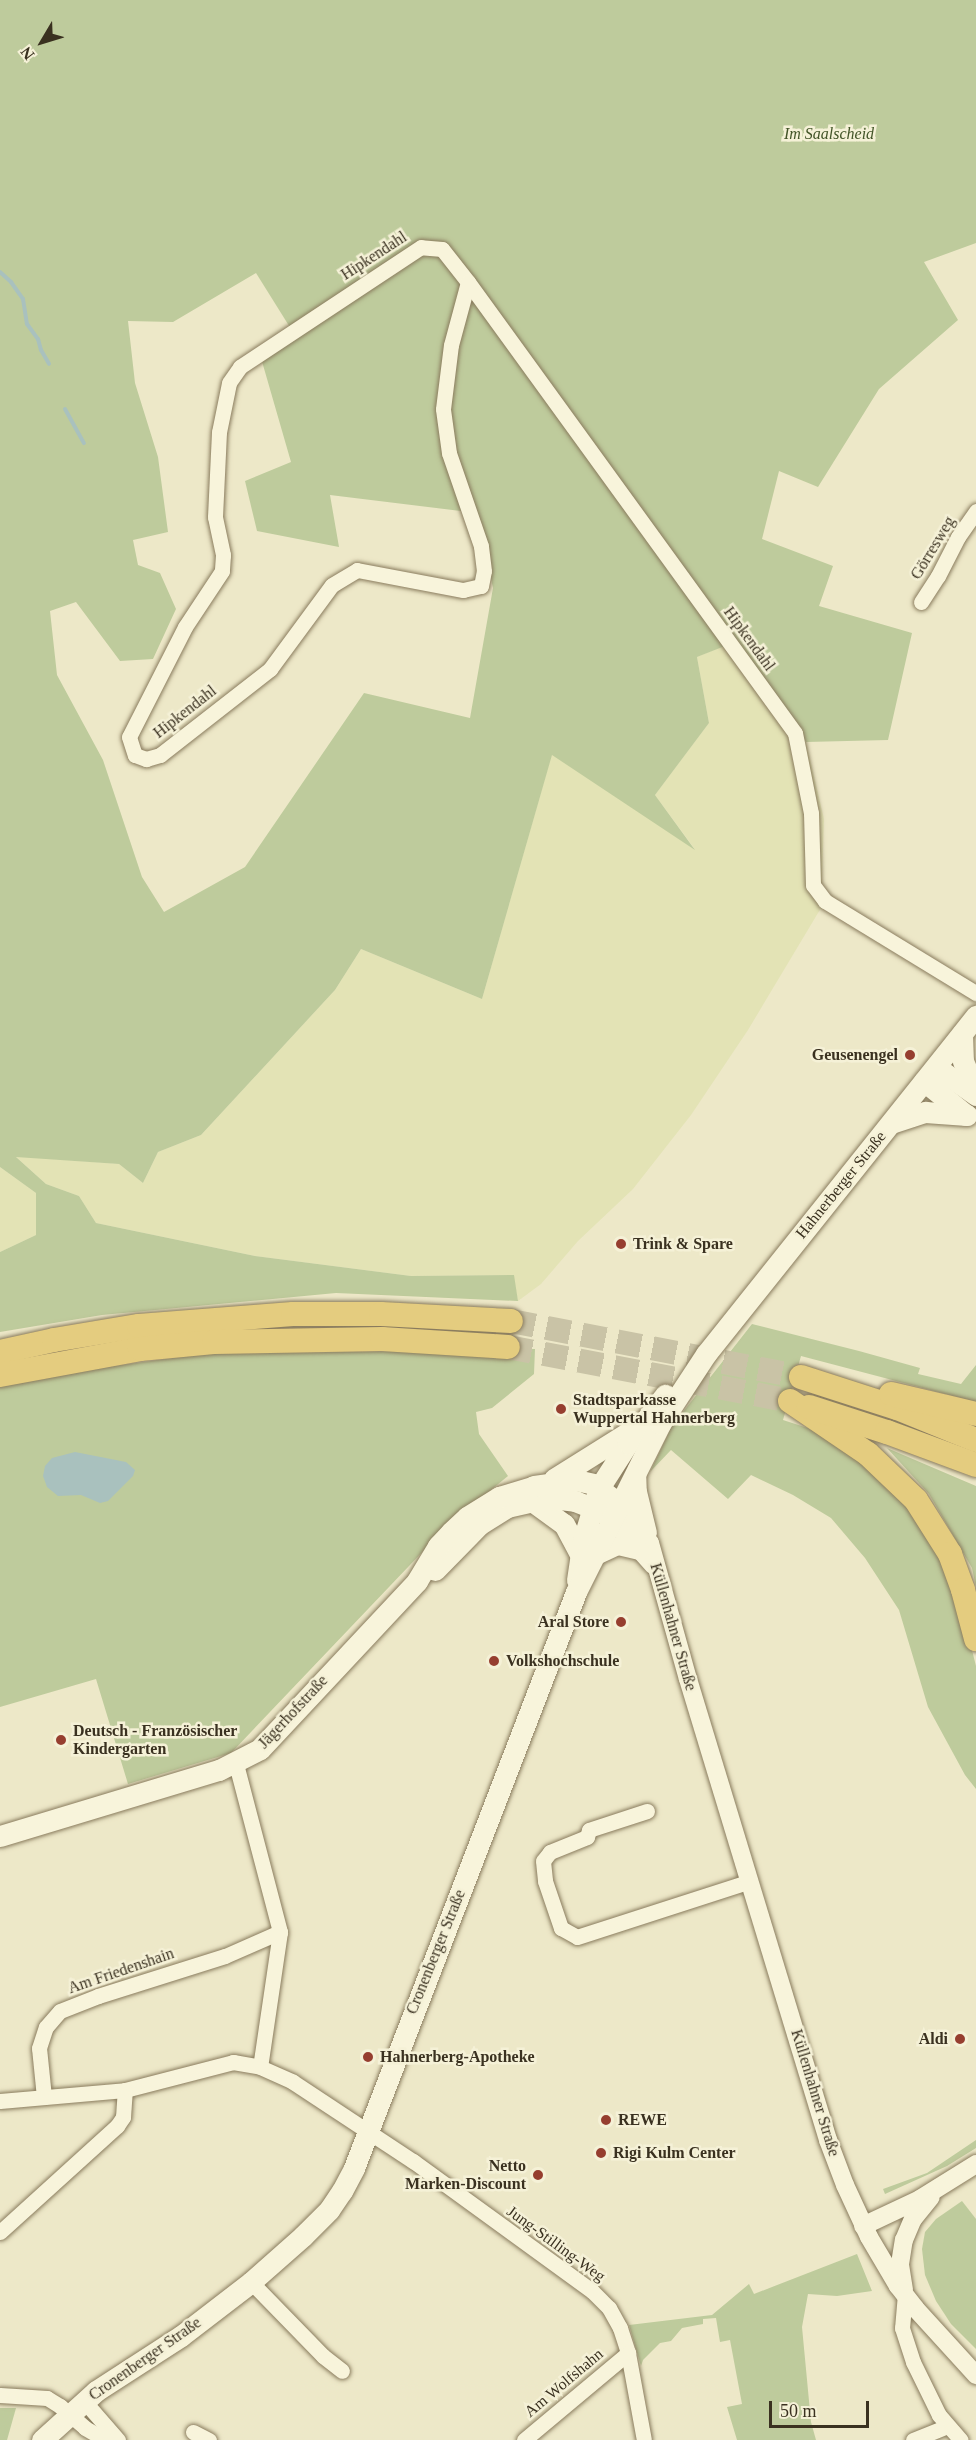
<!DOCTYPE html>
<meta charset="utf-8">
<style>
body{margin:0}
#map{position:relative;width:976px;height:2440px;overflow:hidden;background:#ede8c8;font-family:"Times New Roman",serif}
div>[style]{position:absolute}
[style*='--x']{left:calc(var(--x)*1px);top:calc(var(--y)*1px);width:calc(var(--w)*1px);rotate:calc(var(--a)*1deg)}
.farmland>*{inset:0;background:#e3e3b5}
.green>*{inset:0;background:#becb9c}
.water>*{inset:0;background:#a9c1be}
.stream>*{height:4px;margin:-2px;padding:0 2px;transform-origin:2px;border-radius:2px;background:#a9c1be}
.trunk-tunnel>*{height:24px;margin-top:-12px;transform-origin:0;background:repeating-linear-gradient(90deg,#c9c3a6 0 24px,transparent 0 36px)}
.roads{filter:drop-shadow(0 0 2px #897b5d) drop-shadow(0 0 2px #897b5d)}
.minor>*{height:15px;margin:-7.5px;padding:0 7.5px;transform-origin:7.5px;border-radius:7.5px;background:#f8f4db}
.tertiary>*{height:18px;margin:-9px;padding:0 9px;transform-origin:9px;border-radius:9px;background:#f8f4db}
.secondary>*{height:21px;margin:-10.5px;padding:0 10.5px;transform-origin:10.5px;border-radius:10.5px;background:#f8f4db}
.trunk>*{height:24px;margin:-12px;padding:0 12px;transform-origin:12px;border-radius:12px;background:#e4cc7f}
.dots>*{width:16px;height:16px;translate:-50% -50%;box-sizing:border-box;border:3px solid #f5f1d7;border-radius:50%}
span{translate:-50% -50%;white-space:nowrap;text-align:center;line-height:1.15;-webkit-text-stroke:5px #f5f1d7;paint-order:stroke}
.park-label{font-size:16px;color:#435528;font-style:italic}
.street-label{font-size:16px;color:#3a3120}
.poi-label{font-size:16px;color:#3a3120;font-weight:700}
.right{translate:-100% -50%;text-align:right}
.left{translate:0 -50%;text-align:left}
.north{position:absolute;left:12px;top:12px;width:60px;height:60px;-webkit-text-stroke:4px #f5f1d7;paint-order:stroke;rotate:232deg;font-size:16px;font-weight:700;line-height:24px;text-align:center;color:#3a3120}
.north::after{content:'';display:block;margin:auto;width:21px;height:27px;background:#3a3120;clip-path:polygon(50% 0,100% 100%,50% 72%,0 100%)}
.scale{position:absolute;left:769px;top:2401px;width:100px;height:27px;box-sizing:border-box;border:3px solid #3a3120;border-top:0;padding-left:8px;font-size:18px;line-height:21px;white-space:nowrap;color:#3a3120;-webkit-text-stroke:4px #f5f1d7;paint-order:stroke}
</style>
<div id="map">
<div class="farmland">
<i style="clip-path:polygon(735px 641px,806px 742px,824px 819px,821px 908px,748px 1030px,691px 1115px,633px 1189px,578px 1241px,541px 1284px,518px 1301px,513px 1275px,411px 1276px,255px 1256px,96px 1223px,79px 1196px,46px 1184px,15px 1156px,119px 1164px,143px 1183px,158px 1152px,201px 1135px,335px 990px,361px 949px,482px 999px,552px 754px,694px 848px,655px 795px,709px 723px,697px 657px)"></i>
<i style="clip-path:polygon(0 1167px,36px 1193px,36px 1235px,0 1252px)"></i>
</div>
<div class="green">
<i style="clip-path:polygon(evenodd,0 0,976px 0,976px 243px,924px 262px,958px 320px,879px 389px,818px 487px,779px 471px,762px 539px,833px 566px,819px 606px,912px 633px,888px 740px,806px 742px,735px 642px,697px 657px,709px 723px,655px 795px,695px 850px,552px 755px,482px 999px,361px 949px,335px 990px,201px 1135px,158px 1152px,143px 1183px,119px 1164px,16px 1157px,46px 1184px,79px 1196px,96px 1223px,255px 1256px,411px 1276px,514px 1275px,518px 1301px,336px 1293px,102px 1315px,0 1332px,0 1252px,36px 1235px,36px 1193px,0 1167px,0 0,256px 273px,296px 337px,261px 358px,291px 462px,245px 481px,257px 531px,339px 547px,330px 495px,477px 513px,493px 588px,470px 718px,364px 693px,245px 867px,164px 912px,142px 877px,103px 760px,57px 675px,50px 611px,76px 602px,120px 661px,153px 659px,176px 609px,160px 573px,138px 565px,133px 540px,168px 532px,158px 457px,135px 383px,128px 321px,173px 322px,256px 273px)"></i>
<i style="clip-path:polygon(752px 1324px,859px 1351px,920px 1368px,918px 1374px,961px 1384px,976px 1365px,976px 1402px,801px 1356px,783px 1420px,823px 1433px,904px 1495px,956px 1587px,976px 1666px,976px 1789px,965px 1775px,928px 1707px,899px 1610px,865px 1558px,831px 1518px,793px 1495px,751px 1475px,728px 1499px,671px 1450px,650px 1472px,672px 1426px)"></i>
<i style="clip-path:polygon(535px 1349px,534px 1374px,492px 1408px,476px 1412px,479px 1434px,508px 1476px,449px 1524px,231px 1753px,128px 1784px,96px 1679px,0 1707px,0 1387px,63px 1373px,202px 1354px)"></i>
<i style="clip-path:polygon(887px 1448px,976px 1486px,976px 1587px,972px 1568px,929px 1494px)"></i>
<i style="clip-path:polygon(976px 2140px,976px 2148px,947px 2166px,885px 2194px,883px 2189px,927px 2173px)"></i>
<i style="clip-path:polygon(962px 2201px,976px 2219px,976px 2349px,951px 2324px,936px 2301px,925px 2275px,922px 2249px,925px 2232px,936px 2219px)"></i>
<i style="clip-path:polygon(857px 2254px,872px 2291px,837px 2296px,808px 2294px,802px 2327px,811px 2422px,816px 2440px,737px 2440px,727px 2407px,742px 2404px,730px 2340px,720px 2342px,716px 2318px,703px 2319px,703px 2324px,682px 2328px,671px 2341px,660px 2343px,643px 2360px,641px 2366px,629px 2325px,712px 2315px,749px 2284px,754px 2294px)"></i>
<i style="clip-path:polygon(0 2408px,16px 2408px,7px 2440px,0 2440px)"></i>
</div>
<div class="water">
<i style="clip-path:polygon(75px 1452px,126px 1462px,135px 1470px,133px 1476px,108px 1501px,100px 1503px,81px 1495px,58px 1496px,47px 1487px,43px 1476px,45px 1466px,52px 1458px)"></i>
</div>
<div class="stream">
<i style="--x:0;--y:272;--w:15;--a:42"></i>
<i style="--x:11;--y:282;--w:21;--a:55"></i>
<i style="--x:23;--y:299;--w:25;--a:81"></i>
<i style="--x:27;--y:324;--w:19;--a:54"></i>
<i style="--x:38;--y:339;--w:11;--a:75"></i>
<i style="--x:41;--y:350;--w:16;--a:60"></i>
<i style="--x:65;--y:409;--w:39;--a:61"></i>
</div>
<div class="trunk-tunnel">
<i style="--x:511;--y:1321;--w:295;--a:10.9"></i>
<i style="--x:508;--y:1347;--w:287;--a:10.8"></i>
</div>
<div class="roads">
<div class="minor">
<i style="--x:468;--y:282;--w:42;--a:-128.2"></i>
<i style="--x:442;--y:249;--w:21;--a:-175"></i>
<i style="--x:421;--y:247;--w:217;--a:146.5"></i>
<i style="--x:240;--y:367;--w:19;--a:125"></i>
<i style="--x:229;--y:383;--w:50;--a:101.5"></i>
<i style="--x:219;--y:432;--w:85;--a:92.7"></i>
<i style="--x:215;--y:517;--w:39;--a:78"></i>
<i style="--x:223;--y:555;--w:16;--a:94"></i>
<i style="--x:222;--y:571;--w:67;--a:123.5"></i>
<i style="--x:185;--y:627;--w:123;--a:117"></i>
<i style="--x:129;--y:737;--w:19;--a:72"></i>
<i style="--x:135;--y:755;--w:12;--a:20"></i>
<i style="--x:146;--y:759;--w:15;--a:-16"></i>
<i style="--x:160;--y:755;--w:140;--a:-38"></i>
<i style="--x:270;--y:669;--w:104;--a:-53.6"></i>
<i style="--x:332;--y:585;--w:29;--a:-31"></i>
<i style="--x:357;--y:570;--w:108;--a:10.7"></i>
<i style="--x:463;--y:590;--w:18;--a:-13"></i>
<i style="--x:481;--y:586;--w:15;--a:-79"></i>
<i style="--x:484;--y:571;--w:25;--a:-97"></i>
<i style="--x:481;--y:546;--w:98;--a:-109"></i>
<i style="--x:449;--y:453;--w:44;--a:-97.8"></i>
<i style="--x:443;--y:409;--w:64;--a:-82.9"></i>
<i style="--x:451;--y:345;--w:65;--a:-74.9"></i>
<i style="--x:468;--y:282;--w:557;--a:54.06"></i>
<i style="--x:795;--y:733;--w:82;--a:78.7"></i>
<i style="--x:811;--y:813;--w:72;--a:88.4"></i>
<i style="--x:813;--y:885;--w:20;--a:53"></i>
<i style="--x:825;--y:901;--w:177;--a:31.4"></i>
<i style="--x:921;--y:602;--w:31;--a:-57"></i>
<i style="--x:938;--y:576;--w:44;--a:-62.9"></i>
<i style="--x:958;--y:537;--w:32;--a:-55"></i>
<i style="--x:236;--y:1764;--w:174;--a:75.3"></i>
<i style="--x:280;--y:1932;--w:136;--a:98.4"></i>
<i style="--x:647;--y:1811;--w:61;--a:161.9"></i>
<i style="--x:589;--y:1830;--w:7;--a:106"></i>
<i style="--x:587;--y:1837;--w:40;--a:158"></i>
<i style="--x:550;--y:1852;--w:11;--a:128"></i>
<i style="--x:543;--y:1861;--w:20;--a:84"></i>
<i style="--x:545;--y:1881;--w:50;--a:71.2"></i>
<i style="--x:561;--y:1928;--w:18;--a:29"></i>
<i style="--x:577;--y:1937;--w:182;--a:-17.9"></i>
<i style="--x:44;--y:2097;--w:49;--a:-95.8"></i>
<i style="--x:39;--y:2048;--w:22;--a:-72"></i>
<i style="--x:46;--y:2027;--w:21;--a:-49"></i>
<i style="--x:60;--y:2011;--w:41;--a:-21.5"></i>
<i style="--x:98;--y:1996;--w:133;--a:-17.5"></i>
<i style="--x:225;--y:1956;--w:60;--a:-23.6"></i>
<i style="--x:0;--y:2101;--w:125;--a:-5"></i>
<i style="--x:125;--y:2090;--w:112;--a:-14.5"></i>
<i style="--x:233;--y:2062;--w:27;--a:10"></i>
<i style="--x:260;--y:2067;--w:36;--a:24"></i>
<i style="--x:293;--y:2082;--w:144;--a:33.4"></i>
<i style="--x:413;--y:2161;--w:221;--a:36"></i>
<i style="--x:592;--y:2291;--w:24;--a:45"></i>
<i style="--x:609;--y:2308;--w:23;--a:61"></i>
<i style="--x:620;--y:2328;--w:26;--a:72"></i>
<i style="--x:628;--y:2353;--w:88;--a:79.6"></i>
<i style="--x:0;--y:2232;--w:158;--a:-42.2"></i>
<i style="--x:117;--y:2126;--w:11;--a:-56"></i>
<i style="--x:123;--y:2117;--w:27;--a:-86"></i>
<i style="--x:251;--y:2282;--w:103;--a:45.8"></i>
<i style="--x:323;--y:2356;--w:24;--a:38"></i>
<i style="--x:905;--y:2294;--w:34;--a:95"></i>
<i style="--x:902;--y:2328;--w:36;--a:72"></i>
<i style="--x:913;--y:2362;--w:59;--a:63.9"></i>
<i style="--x:939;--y:2415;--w:33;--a:49"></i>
<i style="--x:0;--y:2395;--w:47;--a:3.7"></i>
<i style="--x:47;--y:2398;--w:15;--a:32"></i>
<i style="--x:60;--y:2406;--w:33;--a:41"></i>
<i style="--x:85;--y:2428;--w:24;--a:30"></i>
<i style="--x:84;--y:2401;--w:52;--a:48.9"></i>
<i style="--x:193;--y:2432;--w:18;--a:27"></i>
<i style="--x:524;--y:2440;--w:136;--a:-39.9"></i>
<i style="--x:913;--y:2440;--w:37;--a:-22"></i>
</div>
<div class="tertiary">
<i style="--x:637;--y:1469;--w:23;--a:88"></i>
<i style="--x:638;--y:1492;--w:42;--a:76.3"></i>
<i style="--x:620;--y:1504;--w:22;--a:47"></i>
<i style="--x:635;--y:1520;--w:27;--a:57"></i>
<i style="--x:650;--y:1543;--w:141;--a:74.4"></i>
<i style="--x:688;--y:1679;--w:482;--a:73.1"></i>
<i style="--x:828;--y:2140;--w:48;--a:69.3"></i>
<i style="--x:845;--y:2185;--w:57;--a:65.2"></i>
<i style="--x:869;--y:2237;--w:57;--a:59.4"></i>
<i style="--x:898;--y:2286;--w:28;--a:52"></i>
<i style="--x:915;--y:2308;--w:91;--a:47.7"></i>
<i style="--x:612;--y:1519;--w:62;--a:48.3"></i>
<i style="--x:594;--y:1557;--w:26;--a:-25"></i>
<i style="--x:618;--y:1546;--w:23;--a:13"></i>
<i style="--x:863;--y:2226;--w:63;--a:-25.3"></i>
<i style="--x:920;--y:2199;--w:66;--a:-32"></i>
<i style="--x:904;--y:2290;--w:26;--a:-99"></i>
<i style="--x:900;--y:2264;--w:24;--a:-81"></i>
<i style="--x:904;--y:2240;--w:23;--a:-67"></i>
<i style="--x:913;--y:2219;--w:28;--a:-51"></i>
</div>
<div class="secondary">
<i style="--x:962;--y:1034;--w:27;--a:88"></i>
<i style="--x:963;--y:1061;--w:33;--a:67"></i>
<i style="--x:936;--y:1067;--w:49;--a:35"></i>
<i style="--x:924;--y:1081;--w:54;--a:39"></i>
<i style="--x:891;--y:1123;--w:36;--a:-18"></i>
<i style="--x:925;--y:1112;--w:42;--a:4.1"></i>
<i style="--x:554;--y:1479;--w:89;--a:-32.1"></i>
<i style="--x:532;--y:1501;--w:39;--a:36"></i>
<i style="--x:564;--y:1524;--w:34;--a:62"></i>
<i style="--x:435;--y:1570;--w:64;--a:-45.6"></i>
<i style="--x:480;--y:1524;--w:32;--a:-32"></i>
<i style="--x:507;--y:1507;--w:26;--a:-13"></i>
<i style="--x:532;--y:1501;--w:27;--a:-4"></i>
<i style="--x:559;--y:1499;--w:16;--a:7"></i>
<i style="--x:575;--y:1501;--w:31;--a:22"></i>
<i style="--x:577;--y:1580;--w:40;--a:-81.5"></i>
<i style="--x:583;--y:1540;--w:54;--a:-72.9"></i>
<i style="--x:599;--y:1488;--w:54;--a:-57.2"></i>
<i style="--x:628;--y:1443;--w:61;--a:-52.4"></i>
<i style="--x:0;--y:1836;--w:229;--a:-16.8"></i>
<i style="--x:219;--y:1770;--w:46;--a:-27.1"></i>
<i style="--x:260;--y:1749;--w:230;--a:-46.9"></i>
<i style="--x:417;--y:1581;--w:41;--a:-59"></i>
<i style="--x:438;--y:1546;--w:19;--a:-47"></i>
<i style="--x:451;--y:1532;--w:22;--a:-43"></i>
<i style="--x:467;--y:1517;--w:38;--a:-32"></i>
<i style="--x:499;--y:1497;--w:37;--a:-17"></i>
<i style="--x:534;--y:1486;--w:42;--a:-8.1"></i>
<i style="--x:576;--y:1480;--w:17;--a:13"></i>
<i style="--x:593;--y:1484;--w:34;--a:37"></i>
<i style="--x:42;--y:2440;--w:73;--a:-42.2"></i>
<i style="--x:96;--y:2391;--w:101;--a:-32.9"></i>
<i style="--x:181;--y:2336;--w:88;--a:-37.6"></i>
<i style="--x:251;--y:2282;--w:69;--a:-41.5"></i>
<i style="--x:303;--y:2236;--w:37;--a:-45"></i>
<i style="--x:329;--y:2210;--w:23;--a:-56"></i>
<i style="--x:342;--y:2191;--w:26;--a:-62"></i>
<i style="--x:354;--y:2168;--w:617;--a:-68.92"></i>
<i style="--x:576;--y:1592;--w:188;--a:-63.4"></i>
<i style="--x:660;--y:1424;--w:84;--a:-56.7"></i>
<i style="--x:706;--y:1354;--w:433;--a:-51.4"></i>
</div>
<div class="trunk">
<i style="--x:0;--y:1352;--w:55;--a:-12.5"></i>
<i style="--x:54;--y:1340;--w:86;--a:-9.4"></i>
<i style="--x:139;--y:1326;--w:154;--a:-4.5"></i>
<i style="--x:293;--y:1314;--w:88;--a:0"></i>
<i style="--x:381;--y:1314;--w:130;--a:3.1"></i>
<i style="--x:0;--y:1375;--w:142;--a:-10.5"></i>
<i style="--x:140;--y:1349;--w:74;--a:-5.4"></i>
<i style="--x:214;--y:1342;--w:168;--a:-1"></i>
<i style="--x:382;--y:1339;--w:126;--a:3.6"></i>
<i style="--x:801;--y:1377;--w:101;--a:17.9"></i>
<i style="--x:897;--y:1408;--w:85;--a:22.1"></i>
<i style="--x:891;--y:1394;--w:87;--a:13.2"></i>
<i style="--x:790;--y:1401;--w:94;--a:34.2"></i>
<i style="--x:868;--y:1454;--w:66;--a:43.8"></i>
<i style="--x:916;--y:1500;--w:64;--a:57.8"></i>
<i style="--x:950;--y:1554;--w:38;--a:70"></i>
<i style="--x:963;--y:1590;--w:51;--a:75.1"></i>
<i style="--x:809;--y:1407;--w:82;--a:17.8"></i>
<i style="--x:887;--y:1432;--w:95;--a:20.3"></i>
</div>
</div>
<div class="dots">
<i style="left:910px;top:1055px;background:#963e2f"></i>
<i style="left:621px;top:1244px;background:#963e2f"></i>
<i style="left:561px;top:1409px;background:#963e2f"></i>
<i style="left:621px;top:1622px;background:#963e2f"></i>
<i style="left:494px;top:1661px;background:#963e2f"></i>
<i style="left:61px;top:1740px;background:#963e2f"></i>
<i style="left:960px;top:2039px;background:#963e2f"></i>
<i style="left:368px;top:2057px;background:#963e2f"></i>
<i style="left:606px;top:2120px;background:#963e2f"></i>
<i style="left:601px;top:2153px;background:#963e2f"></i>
<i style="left:538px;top:2175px;background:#963e2f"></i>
</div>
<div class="park-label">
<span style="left:829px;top:134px">Im Saalscheid</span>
</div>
<div class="street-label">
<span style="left:374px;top:256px;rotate:-33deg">Hipkendahl</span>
<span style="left:933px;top:548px;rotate:-59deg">Görresweg</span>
<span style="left:749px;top:639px;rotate:54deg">Hipkendahl</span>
<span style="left:185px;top:712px;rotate:-38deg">Hipkendahl</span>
<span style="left:841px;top:1185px;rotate:-51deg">Hahnerberger Straße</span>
<span style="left:673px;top:1627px;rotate:74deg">Küllenhahner Straße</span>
<span style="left:293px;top:1712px;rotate:-47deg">Jägerhofstraße</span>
<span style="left:436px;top:1952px;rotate:-68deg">Cronenberger Straße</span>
<span style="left:121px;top:1971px;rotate:-19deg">Am Friedenshain</span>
<span style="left:815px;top:2093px;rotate:73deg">Küllenhahner Straße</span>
<span style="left:556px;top:2244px;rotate:36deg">Jung-Stilling-Weg</span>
<span style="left:145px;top:2359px;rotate:-35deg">Cronenberger Straße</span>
<span style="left:564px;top:2383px;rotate:-40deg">Am Wolfshahn</span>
</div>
<div class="poi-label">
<span class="right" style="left:898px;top:1055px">Geusenengel</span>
<span class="left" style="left:633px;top:1244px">Trink &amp; Spare</span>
<span class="left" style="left:573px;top:1409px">Stadtsparkasse<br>Wuppertal Hahnerberg</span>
<span class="right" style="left:609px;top:1622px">Aral Store</span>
<span class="left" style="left:506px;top:1661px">Volkshochschule</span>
<span class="left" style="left:73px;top:1740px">Deutsch - Französischer<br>Kindergarten</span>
<span class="right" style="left:948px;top:2039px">Aldi</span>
<span class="left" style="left:380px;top:2057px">Hahnerberg-Apotheke</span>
<span class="left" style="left:618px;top:2120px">REWE</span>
<span class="left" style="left:613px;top:2153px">Rigi Kulm Center</span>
<span class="right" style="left:526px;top:2175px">Netto<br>Marken-Discount</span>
</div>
<div class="north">N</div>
<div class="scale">50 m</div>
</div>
